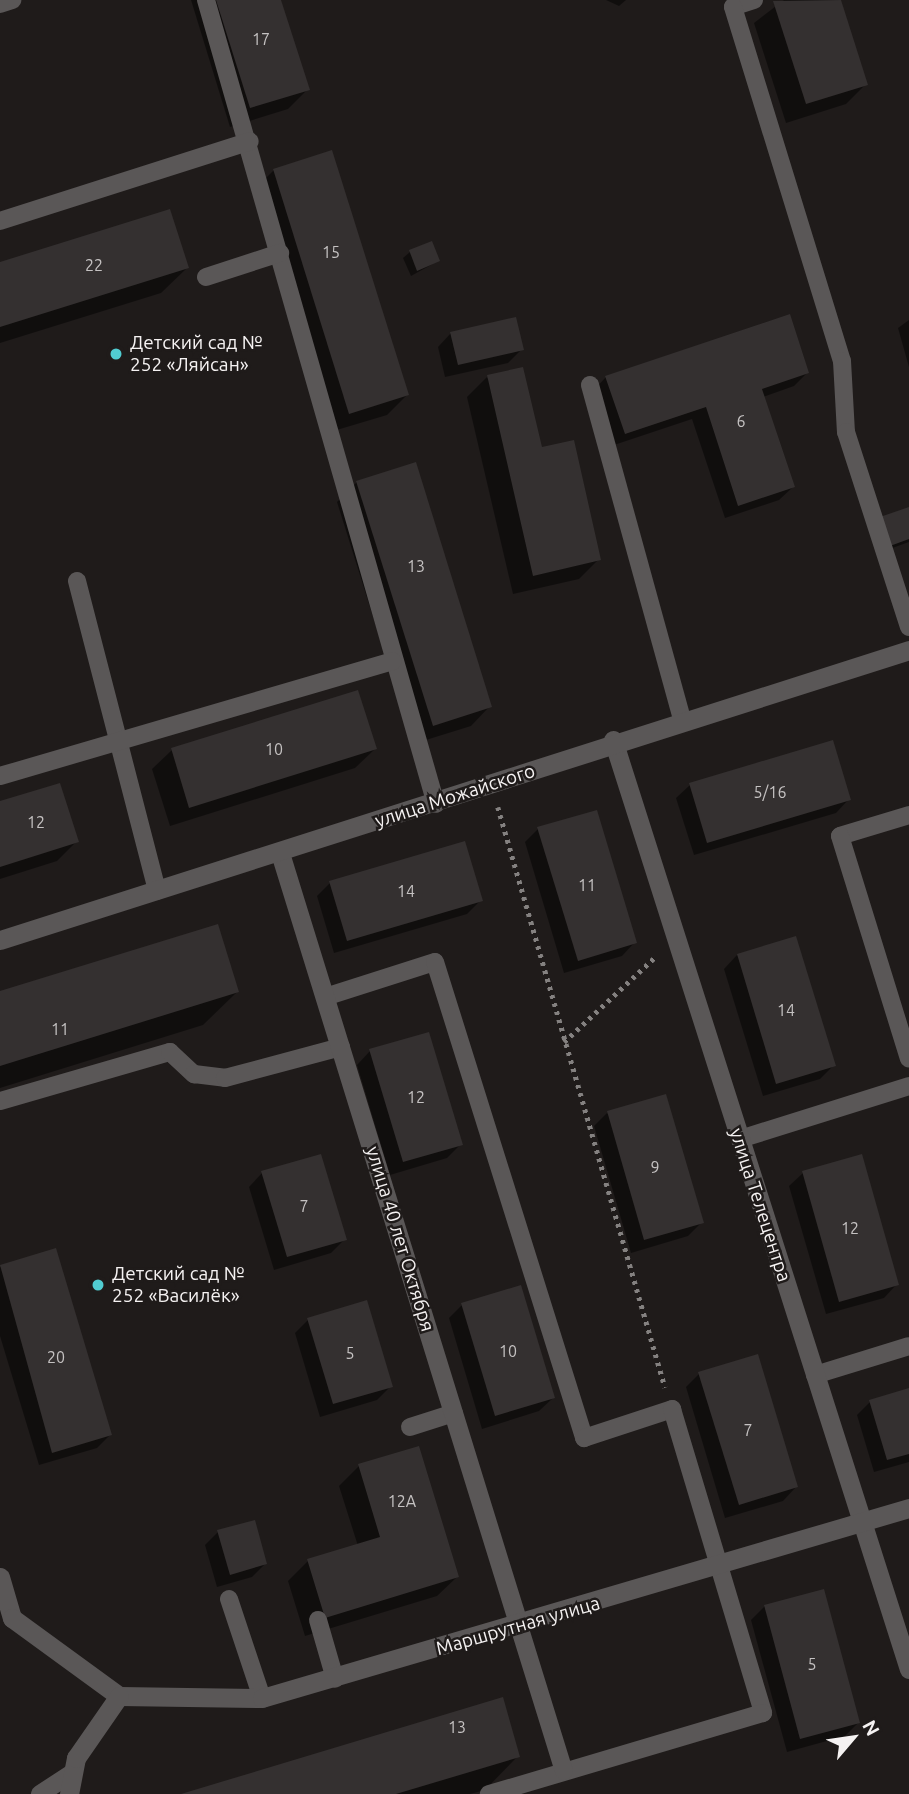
<!DOCTYPE html>
<meta charset="utf-8">
<style>
body{margin:0}
#map{position:relative;width:909px;height:1794px;overflow:hidden;background:#1f1b1a;font-family:Ubuntu,sans-serif}
div>[style]{position:absolute}
[style*='--x']{left:calc(var(--x)*1px);top:calc(var(--y)*1px);width:calc(var(--w)*1px);rotate:calc(var(--a)*1deg)}
.shadow>*{inset:0;background:#0007}
.building>*{inset:0;background:#343030}
.path>*{height:4.5px;margin-top:-2.25px;transform-origin:0;background:repeating-linear-gradient(90deg,#848180 0 3.5px,transparent 0 8.5px)}
.service>*{height:18px;margin:-9px;padding:0 9px;transform-origin:9px;border-radius:9px;background:#5a5757}
.minor>*{height:19px;margin:-9.5px;padding:0 9.5px;transform-origin:9.5px;border-radius:9.5px;background:#5a5757}
.dots>*{width:19px;height:19px;translate:-50% -50%;box-sizing:border-box;border:4px solid #1f1b1a;border-radius:50%}
span{translate:-50% -50%;white-space:nowrap;text-align:center;line-height:1.15;-webkit-text-stroke:5px #1f1b1a;paint-order:stroke}
.number-label{font-size:16px;color:#c5c2c2}
.number-label span{-webkit-text-stroke-width:0}
.poi-label{font-size:19px;color:#f5f2f2}
.left{translate:0 -50%;text-align:left}
.street-label{font-size:19px;color:#f5f2f2}
.north{position:absolute;left:818px;top:1703px;width:70px;height:70px;-webkit-text-stroke:5px #1f1b1a;paint-order:stroke;rotate:61deg;font-size:19px;font-weight:700;line-height:28px;text-align:center;color:#f5f2f2}
.north::after{content:'';display:block;margin:auto;width:24px;height:32px;background:#f5f2f2;clip-path:polygon(50% 0,100% 100%,50% 72%,0 100%)}
</style>
<div id="map">
<div class="shadow">
<i style="clip-path:polygon(191px 0,280px 0,308px 89px,288px 109px,230px 127px)"></i>
<i style="clip-path:polygon(606px 0,626px 0,619px 6px)"></i>
<i style="clip-path:polygon(784px 0,840px 0,866px 84px,846px 104px,786px 123px,754px 23px)"></i>
<i style="clip-path:polygon(274px 170px,407px 395px,387px 415px,330px 432px,254px 190px)"></i>
<i style="clip-path:polygon(410px 252px,438px 261px,411px 276px,403px 258px)"></i>
<i style="clip-path:polygon(0 263px,187px 268px,161px 293px,0 343px)"></i>
<i style="clip-path:polygon(909px 320px,909px 367px,898px 328px)"></i>
<i style="clip-path:polygon(451px 333px,522px 349px,508px 363px,445px 377px,438px 347px)"></i>
<i style="clip-path:polygon(807px 373px,794px 386px,763px 397px,793px 487px,779px 500px,725px 518px,692px 419px,611px 446px,593px 391px,606px 377px)"></i>
<i style="clip-path:polygon(487px 377px,599px 559px,579px 579px,513px 594px,467px 397px)"></i>
<i style="clip-path:polygon(357px 482px,490px 706px,471px 726px,413px 744px,337px 502px)"></i>
<i style="clip-path:polygon(909px 509px,909px 542px,884px 551px)"></i>
<i style="clip-path:polygon(375px 749px,355px 768px,170px 826px,152px 769px,172px 750px)"></i>
<i style="clip-path:polygon(690px 785px,849px 799px,836px 813px,694px 855px,676px 798px)"></i>
<i style="clip-path:polygon(0 803px,77px 841px,57px 861px,0 879px)"></i>
<i style="clip-path:polygon(538px 829px,635px 942px,622px 956px,564px 973px,525px 842px)"></i>
<i style="clip-path:polygon(330px 883px,481px 900px,467px 914px,334px 953px,317px 896px)"></i>
<i style="clip-path:polygon(737px 955px,834px 1065px,820px 1079px,763px 1096px,724px 969px)"></i>
<i style="clip-path:polygon(237px 992px,203px 1025px,0 1088px,0 993px)"></i>
<i style="clip-path:polygon(370px 1051px,461px 1144px,447px 1158px,390px 1175px,357px 1065px)"></i>
<i style="clip-path:polygon(607px 1113px,702px 1222px,688px 1236px,631px 1253px,594px 1126px)"></i>
<i style="clip-path:polygon(262px 1173px,345px 1239px,331px 1253px,274px 1270px,249px 1187px)"></i>
<i style="clip-path:polygon(803px 1173px,897px 1284px,884px 1298px,826px 1314px,789px 1186px)"></i>
<i style="clip-path:polygon(55px 1251px,110px 1435px,97px 1448px,39px 1465px,0 1336px,0 1267px)"></i>
<i style="clip-path:polygon(462px 1305px,553px 1398px,539px 1411px,482px 1429px,449px 1318px)"></i>
<i style="clip-path:polygon(308px 1320px,391px 1386px,377px 1400px,320px 1417px,295px 1333px)"></i>
<i style="clip-path:polygon(699px 1374px,796px 1487px,783px 1501px,725px 1518px,686px 1387px)"></i>
<i style="clip-path:polygon(909px 1390px,909px 1462px,874px 1472px,857px 1415px,870px 1402px)"></i>
<i style="clip-path:polygon(359px 1466px,457px 1577px,437px 1596px,305px 1636px,288px 1581px,308px 1561px,358px 1546px,339px 1486px)"></i>
<i style="clip-path:polygon(218px 1532px,265px 1564px,252px 1577px,217px 1587px,205px 1545px)"></i>
<i style="clip-path:polygon(765px 1606px,858px 1723px,845px 1736px,787px 1752px,751px 1620px)"></i>
<i style="clip-path:polygon(518px 1756px,485px 1790px,470px 1794px,184px 1794px)"></i>
</div>
<div class="building">
<i style="clip-path:polygon(216px 0,281px 0,310px 90px,250px 108px)"></i>
<i style="clip-path:polygon(841px 0,868px 85px,806px 104px,773px 1px)"></i>
<i style="clip-path:polygon(332px 150px,409px 395px,349px 414px,273px 169px)"></i>
<i style="clip-path:polygon(170px 209px,189px 268px,0 327px,0 262px)"></i>
<i style="clip-path:polygon(432px 241px,440px 261px,417px 271px,409px 250px)"></i>
<i style="clip-path:polygon(790px 314px,809px 373px,762px 389px,795px 487px,738px 506px,706px 407px,625px 434px,605px 376px)"></i>
<i style="clip-path:polygon(516px 317px,524px 350px,458px 365px,450px 332px)"></i>
<i style="clip-path:polygon(523px 367px,542px 447px,574px 440px,601px 560px,533px 576px,487px 375px)"></i>
<i style="clip-path:polygon(416px 462px,492px 707px,433px 726px,356px 481px)"></i>
<i style="clip-path:polygon(909px 507px,909px 539px,890px 546px,880px 517px)"></i>
<i style="clip-path:polygon(358px 690px,377px 749px,189px 808px,171px 748px)"></i>
<i style="clip-path:polygon(833px 740px,851px 800px,707px 843px,689px 783px)"></i>
<i style="clip-path:polygon(60px 783px,79px 842px,0 867px,0 801px)"></i>
<i style="clip-path:polygon(597px 810px,637px 943px,578px 961px,537px 827px)"></i>
<i style="clip-path:polygon(465px 841px,483px 901px,347px 941px,329px 881px)"></i>
<i style="clip-path:polygon(218px 924px,239px 992px,0 1066px,0 991px)"></i>
<i style="clip-path:polygon(796px 936px,836px 1066px,776px 1084px,737px 954px)"></i>
<i style="clip-path:polygon(429px 1032px,463px 1145px,403px 1162px,369px 1049px)"></i>
<i style="clip-path:polygon(666px 1094px,704px 1223px,644px 1240px,607px 1111px)"></i>
<i style="clip-path:polygon(321px 1154px,347px 1240px,287px 1257px,261px 1171px)"></i>
<i style="clip-path:polygon(862px 1154px,899px 1285px,839px 1302px,802px 1171px)"></i>
<i style="clip-path:polygon(56px 1248px,112px 1435px,52px 1453px,0 1265px)"></i>
<i style="clip-path:polygon(521px 1285px,555px 1398px,495px 1416px,461px 1303px)"></i>
<i style="clip-path:polygon(367px 1300px,393px 1387px,333px 1404px,307px 1318px)"></i>
<i style="clip-path:polygon(758px 1354px,798px 1487px,739px 1505px,698px 1372px)"></i>
<i style="clip-path:polygon(909px 1388px,909px 1454px,887px 1460px,869px 1400px)"></i>
<i style="clip-path:polygon(419px 1446px,459px 1577px,325px 1618px,307px 1559px,380px 1537px,358px 1464px)"></i>
<i style="clip-path:polygon(255px 1520px,267px 1564px,230px 1575px,217px 1530px)"></i>
<i style="clip-path:polygon(824px 1589px,860px 1723px,800px 1739px,764px 1605px)"></i>
<i style="clip-path:polygon(503px 1697px,520px 1757px,396px 1794px,181px 1794px)"></i>
</div>
<div class="path">
<i style="--x:498;--y:807;--w:604;--a:73.94"></i>
<i style="--x:564;--y:1042;--w:125;--a:-43"></i>
</div>
<div class="service">
<i style="--x:206;--y:0;--w:836;--a:74.04"></i>
<i style="--x:754;--y:0;--w:22;--a:162"></i>
<i style="--x:733;--y:7;--w:370;--a:72.9"></i>
<i style="--x:842;--y:361;--w:71;--a:86.8"></i>
<i style="--x:846;--y:432;--w:205;--a:72.1"></i>
<i style="--x:0;--y:4;--w:13;--a:-18"></i>
<i style="--x:0;--y:221;--w:262;--a:-17.7"></i>
<i style="--x:206;--y:277;--w:78;--a:-18"></i>
<i style="--x:590;--y:385;--w:346;--a:74.6"></i>
<i style="--x:77;--y:581;--w:320;--a:75.5"></i>
<i style="--x:0;--y:776;--w:409;--a:-16.3"></i>
<i style="--x:909;--y:815;--w:72;--a:163.1"></i>
<i style="--x:840;--y:836;--w:233;--a:72.8"></i>
<i style="--x:325;--y:997;--w:115;--a:-17.7"></i>
<i style="--x:435;--y:962;--w:499;--a:72.6"></i>
<i style="--x:584;--y:1438;--w:93;--a:-18.2"></i>
<i style="--x:672;--y:1409;--w:317;--a:73.3"></i>
<i style="--x:763;--y:1713;--w:286;--a:163.5"></i>
<i style="--x:0;--y:1101;--w:177;--a:-16.1"></i>
<i style="--x:170;--y:1052;--w:33;--a:43"></i>
<i style="--x:194;--y:1074;--w:31;--a:7"></i>
<i style="--x:225;--y:1078;--w:120;--a:-15"></i>
<i style="--x:740;--y:1139;--w:177;--a:-17.4"></i>
<i style="--x:815;--y:1375;--w:98;--a:-17.1"></i>
<i style="--x:410;--y:1427;--w:46;--a:-17.7"></i>
<i style="--x:229;--y:1599;--w:104;--a:71.6"></i>
<i style="--x:318;--y:1620;--w:61;--a:73.9"></i>
<i style="--x:519;--y:1626;--w:152;--a:72.8"></i>
<i style="--x:40;--y:1794;--w:37;--a:-33"></i>
</div>
<div class="minor">
<i style="--x:613;--y:740;--w:975;--a:72.33"></i>
<i style="--x:280;--y:853;--w:809;--a:72.82"></i>
<i style="--x:0;--y:940;--w:954;--a:-17.69"></i>
<i style="--x:0;--y:1577;--w:43;--a:73.7"></i>
<i style="--x:12;--y:1618;--w:132;--a:36.1"></i>
<i style="--x:119;--y:1696;--w:143;--a:0.8"></i>
<i style="--x:262;--y:1698;--w:674;--a:-16.37"></i>
<i style="--x:69;--y:1794;--w:37;--a:-79"></i>
<i style="--x:76;--y:1758;--w:75;--a:-55.3"></i>
</div>
<div class="dots">
<i style="left:116px;top:354px;background:#51ccd1"></i>
<i style="left:98px;top:1285px;background:#51ccd1"></i>
</div>
<div class="number-label">
<span style="left:261px;top:39px">17</span>
<span style="left:331px;top:252px">15</span>
<span style="left:94px;top:265px">22</span>
<span style="left:741px;top:421px">6</span>
<span style="left:416px;top:566px">13</span>
<span style="left:274px;top:749px">10</span>
<span style="left:770px;top:792px">5/16</span>
<span style="left:36px;top:822px">12</span>
<span style="left:587px;top:885px">11</span>
<span style="left:406px;top:891px">14</span>
<span style="left:786px;top:1010px">14</span>
<span style="left:60px;top:1029px">11</span>
<span style="left:416px;top:1097px">12</span>
<span style="left:655px;top:1167px">9</span>
<span style="left:304px;top:1206px">7</span>
<span style="left:850px;top:1228px">12</span>
<span style="left:508px;top:1351px">10</span>
<span style="left:350px;top:1353px">5</span>
<span style="left:56px;top:1357px">20</span>
<span style="left:748px;top:1430px">7</span>
<span style="left:402px;top:1501px">12А</span>
<span style="left:812px;top:1664px">5</span>
<span style="left:457px;top:1727px">13</span>
</div>
<div class="poi-label">
<span class="left" style="left:130px;top:354px">Детский сад №<br>252 «Ляйсан»</span>
<span class="left" style="left:112px;top:1285px">Детский сад №<br>252 «Василёк»</span>
</div>
<div class="street-label">
<span style="left:455px;top:796px;rotate:-18deg">улица Можайского</span>
<span style="left:760px;top:1205px;rotate:72deg">улица Телецентра</span>
<span style="left:400px;top:1239px;rotate:73deg">улица 40 лет Октября</span>
<span style="left:518px;top:1626px;rotate:-16deg">Маршрутная улица</span>
</div>
<div class="north">N</div>
</div>
